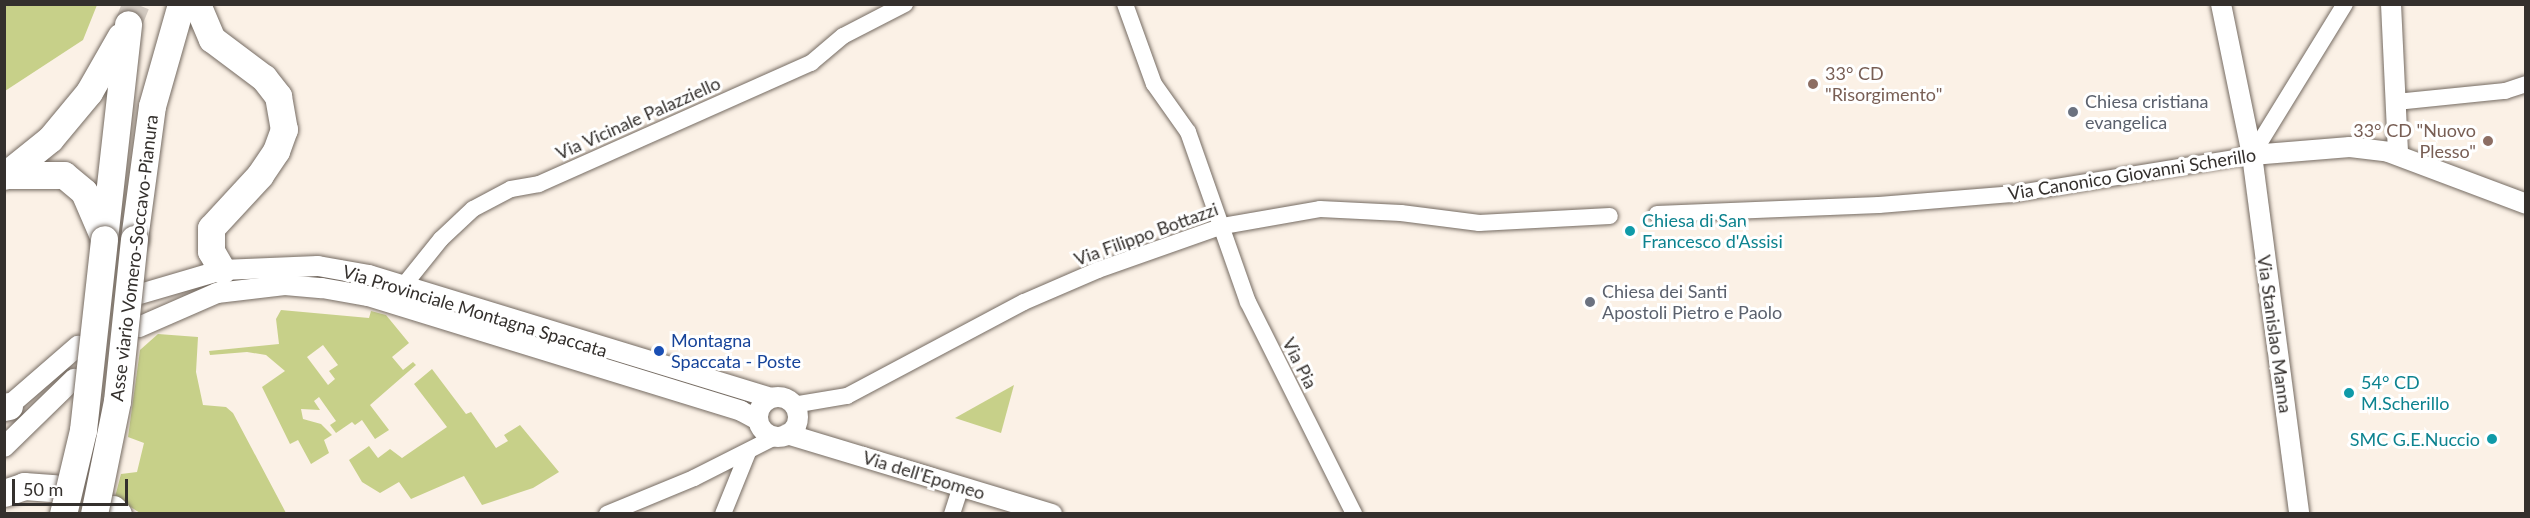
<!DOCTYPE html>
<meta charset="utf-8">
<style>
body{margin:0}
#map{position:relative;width:2530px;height:518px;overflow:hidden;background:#fbf1e6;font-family:Lato,sans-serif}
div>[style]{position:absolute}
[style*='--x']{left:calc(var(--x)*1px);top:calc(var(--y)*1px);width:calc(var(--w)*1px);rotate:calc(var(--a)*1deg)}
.green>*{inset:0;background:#c7d089}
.trunk-tunnel>*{height:27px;margin-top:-13.5px;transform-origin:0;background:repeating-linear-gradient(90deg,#d3cac1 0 27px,transparent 0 41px)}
.roads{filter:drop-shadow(0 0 2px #756b62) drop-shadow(0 0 2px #756b62)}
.minor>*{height:16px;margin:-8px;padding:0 8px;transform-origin:8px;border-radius:8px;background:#fff}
.tertiary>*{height:20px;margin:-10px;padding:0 10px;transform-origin:10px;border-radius:10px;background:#fff}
.tertiary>.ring{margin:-10px;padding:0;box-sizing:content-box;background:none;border:20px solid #fff;border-radius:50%}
.trunk>*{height:27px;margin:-13.5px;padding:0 13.5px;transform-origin:13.5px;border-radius:13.5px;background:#fff}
.bridges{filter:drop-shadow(0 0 2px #756b62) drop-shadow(0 0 2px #756b62)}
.trunk-bridge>*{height:27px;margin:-13.5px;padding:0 13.5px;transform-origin:13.5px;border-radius:13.5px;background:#fff}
.dots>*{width:16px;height:16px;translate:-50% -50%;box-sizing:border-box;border:3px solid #fff;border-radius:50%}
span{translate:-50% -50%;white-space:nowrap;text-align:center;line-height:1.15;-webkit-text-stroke:6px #fff;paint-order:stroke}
.education-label{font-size:18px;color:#785e54}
.left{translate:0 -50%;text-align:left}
.right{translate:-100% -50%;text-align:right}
.worship-label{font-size:18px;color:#5b616d}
.street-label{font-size:18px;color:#34302d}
.culture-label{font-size:18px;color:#0d838f}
.transit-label{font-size:18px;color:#164399}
.frame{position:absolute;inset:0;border:6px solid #34302d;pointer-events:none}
.scale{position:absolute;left:12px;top:479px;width:116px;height:27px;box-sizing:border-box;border:3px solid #34302d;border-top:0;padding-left:8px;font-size:18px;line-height:21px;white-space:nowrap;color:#34302d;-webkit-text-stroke:4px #fff;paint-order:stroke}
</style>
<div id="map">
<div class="green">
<i style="clip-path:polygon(5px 4px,97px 4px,97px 5px,83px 40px,5px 91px)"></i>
<i style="clip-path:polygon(evenodd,281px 310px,369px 318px,371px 311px,386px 315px,409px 343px,392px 357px,403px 370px,413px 362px,416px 365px,370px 405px,389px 430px,375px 439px,362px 420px,355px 425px,352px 422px,336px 433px,330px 425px,336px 421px,319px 397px,314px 401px,320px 410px,301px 409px,303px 419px,321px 424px,332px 435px,324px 440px,329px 453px,311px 464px,298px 440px,290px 444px,262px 387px,285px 371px,266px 355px,247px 352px,210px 355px,209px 351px,279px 344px,276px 319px,281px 310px,323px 345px,338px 365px,329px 371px,335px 379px,328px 385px,307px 357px,323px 345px)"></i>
<i style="clip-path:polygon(158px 334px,198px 337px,196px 372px,203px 405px,226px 407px,233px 413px,286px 513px,140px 513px,115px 497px,121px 474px,137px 472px,144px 443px,128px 437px,140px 350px)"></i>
<i style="clip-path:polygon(432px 369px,466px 414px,471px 412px,496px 448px,508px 441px,504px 435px,520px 425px,559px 472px,533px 488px,482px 505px,464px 476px,411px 499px,399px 482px,380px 493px,362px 482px,349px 460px,369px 446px,378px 458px,390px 449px,402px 458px,447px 427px,414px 384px)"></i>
<i style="clip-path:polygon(1014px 385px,1001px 433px,955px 418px)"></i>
</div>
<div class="trunk-tunnel">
<i style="--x:128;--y:24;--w:22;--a:-68"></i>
</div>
<div class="roads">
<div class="minor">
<i style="--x:1125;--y:4;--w:85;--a:70.1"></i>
<i style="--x:1154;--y:84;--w:59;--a:54.7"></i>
<i style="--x:1188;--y:132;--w:180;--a:70.6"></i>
<i style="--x:1248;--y:302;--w:237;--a:63.4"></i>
<i style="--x:2396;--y:102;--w:110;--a:-5.8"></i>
<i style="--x:2505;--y:91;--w:22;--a:-18"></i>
<i style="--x:1657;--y:214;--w:222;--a:-2.3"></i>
<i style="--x:1879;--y:205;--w:133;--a:-4.7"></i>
<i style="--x:2012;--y:194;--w:243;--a:-9.2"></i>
<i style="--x:2252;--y:155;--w:177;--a:-58.4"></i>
<i style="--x:404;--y:285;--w:59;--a:-51.2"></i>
<i style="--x:441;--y:239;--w:44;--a:-43.2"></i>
<i style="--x:473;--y:209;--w:43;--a:-27.8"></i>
<i style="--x:511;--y:189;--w:28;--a:-10"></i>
<i style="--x:539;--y:184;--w:298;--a:-24"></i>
<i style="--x:811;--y:63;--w:42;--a:-40.2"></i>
<i style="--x:843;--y:36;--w:70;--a:-27.3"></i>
<i style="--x:793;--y:405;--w:55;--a:-9.5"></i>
<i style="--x:847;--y:396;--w:200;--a:-28"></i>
<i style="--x:1024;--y:302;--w:81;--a:-23.4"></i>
<i style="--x:1098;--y:270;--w:133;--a:-19.4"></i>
<i style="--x:1223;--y:226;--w:98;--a:-9.9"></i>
<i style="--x:1320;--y:209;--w:81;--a:2.8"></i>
<i style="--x:1401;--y:213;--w:79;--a:7.3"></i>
<i style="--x:1479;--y:223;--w:131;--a:-3.1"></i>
<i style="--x:607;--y:514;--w:94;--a:-22.5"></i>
<i style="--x:694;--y:478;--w:91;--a:-26.8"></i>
<i style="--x:723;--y:514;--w:67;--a:-68"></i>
<i style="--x:952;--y:514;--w:29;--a:-72"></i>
</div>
<div class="tertiary">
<i style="--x:2221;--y:4;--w:154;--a:78.4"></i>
<i style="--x:2252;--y:155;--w:362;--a:82.5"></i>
<i style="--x:2391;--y:4;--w:151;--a:87.3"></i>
<i style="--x:2252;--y:155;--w:98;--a:-4.7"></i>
<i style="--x:2350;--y:147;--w:38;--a:7"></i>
<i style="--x:2388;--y:152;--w:147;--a:20.6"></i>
<i style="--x:140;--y:294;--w:85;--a:-16.3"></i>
<i style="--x:222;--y:270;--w:96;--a:-2.4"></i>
<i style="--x:318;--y:266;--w:52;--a:10"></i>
<i style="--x:369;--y:275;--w:420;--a:17"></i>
<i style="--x:139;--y:327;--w:85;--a:-23.6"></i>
<i style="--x:217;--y:293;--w:68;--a:-6.7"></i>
<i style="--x:285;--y:285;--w:37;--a:5"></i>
<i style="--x:322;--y:288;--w:47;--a:9.9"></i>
<i style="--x:368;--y:296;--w:390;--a:17.1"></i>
<i style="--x:741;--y:411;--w:19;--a:28"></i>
<i class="ring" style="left:758px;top:397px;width:20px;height:20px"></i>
<i style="--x:4;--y:410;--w:98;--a:-40.9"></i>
<i style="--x:787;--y:434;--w:277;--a:16.8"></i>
<i style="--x:4;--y:447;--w:98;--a:-44.2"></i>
</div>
<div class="trunk">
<i style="--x:197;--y:4;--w:38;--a:67"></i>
<i style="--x:212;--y:39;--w:65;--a:36.9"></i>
<i style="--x:264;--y:78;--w:23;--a:52"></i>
<i style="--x:278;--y:96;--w:34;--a:80"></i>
<i style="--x:284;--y:129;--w:23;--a:110"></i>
<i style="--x:276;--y:151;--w:29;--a:124"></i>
<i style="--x:260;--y:175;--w:72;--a:132.8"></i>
<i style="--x:211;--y:228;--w:23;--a:90"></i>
<i style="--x:211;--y:251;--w:22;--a:60"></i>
<i style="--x:5;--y:175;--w:59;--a:0"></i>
<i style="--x:64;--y:175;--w:26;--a:40"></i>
<i style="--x:84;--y:192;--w:48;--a:66.6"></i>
<i style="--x:4;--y:176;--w:59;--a:-38.8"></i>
<i style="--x:50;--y:139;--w:61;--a:-50.3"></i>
<i style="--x:89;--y:92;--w:64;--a:-60.3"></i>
<i style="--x:104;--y:239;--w:216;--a:-83.6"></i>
<i style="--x:134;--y:239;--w:134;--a:-82.3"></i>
<i style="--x:152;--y:106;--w:106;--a:-74.1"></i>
<i style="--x:4;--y:407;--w:5;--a:-11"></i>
<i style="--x:4;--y:493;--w:21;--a:-19"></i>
<i style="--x:24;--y:486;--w:31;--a:4"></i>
<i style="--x:113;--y:509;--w:7;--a:45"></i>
</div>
</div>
<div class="bridges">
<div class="trunk-bridge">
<i style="--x:63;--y:514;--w:86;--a:-76.6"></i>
<i style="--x:83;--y:430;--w:192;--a:-83.7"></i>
<i style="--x:94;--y:514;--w:115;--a:-78.5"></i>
<i style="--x:117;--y:401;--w:163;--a:-84"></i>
</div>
</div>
<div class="dots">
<i style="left:1813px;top:84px;background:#8d6e63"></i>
<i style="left:2073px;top:112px;background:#6b7280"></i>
<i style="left:2488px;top:141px;background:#8d6e63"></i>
<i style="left:1630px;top:231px;background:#0f9aa8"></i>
<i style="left:1590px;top:302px;background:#6b7280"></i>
<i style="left:659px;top:351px;background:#1a4fb4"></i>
<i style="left:2349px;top:393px;background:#0f9aa8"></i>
<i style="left:2492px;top:439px;background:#0f9aa8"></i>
</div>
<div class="education-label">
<span class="left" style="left:1825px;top:84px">33° CD<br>"Risorgimento"</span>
<span class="right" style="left:2476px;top:141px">33° CD "Nuovo<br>Plesso"</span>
</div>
<div class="worship-label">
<span class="left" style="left:2085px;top:112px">Chiesa cristiana<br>evangelica</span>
<span class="left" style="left:1602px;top:302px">Chiesa dei Santi<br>Apostoli Pietro e Paolo</span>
</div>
<div class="street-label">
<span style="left:638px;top:118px;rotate:-24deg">Via Vicinale Palazziello</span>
<span style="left:2132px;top:174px;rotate:-9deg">Via Canonico Giovanni Scherillo</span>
<span style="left:1146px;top:234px;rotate:-20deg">Via Filippo Bottazzi</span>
<span style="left:134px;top:258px;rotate:-83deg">Asse viario Vomero-Soccavo-Pianura</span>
<span style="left:475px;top:311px;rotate:17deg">Via Provinciale Montagna Spaccata</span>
<span style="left:2275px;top:334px;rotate:82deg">Via Stanislao Manna</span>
<span style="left:1300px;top:363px;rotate:63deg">Via Pia</span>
<span style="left:924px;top:475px;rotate:17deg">Via dell'Epomeo</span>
</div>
<div class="culture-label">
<span class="left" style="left:1642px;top:231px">Chiesa di San<br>Francesco d'Assisi</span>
<span class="left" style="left:2361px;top:393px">54° CD<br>M.Scherillo</span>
<span class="right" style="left:2480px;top:439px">SMC G.E.Nuccio</span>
</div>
<div class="transit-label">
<span class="left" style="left:671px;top:351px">Montagna<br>Spaccata - Poste</span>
</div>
<div class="frame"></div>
<div class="scale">50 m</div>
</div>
